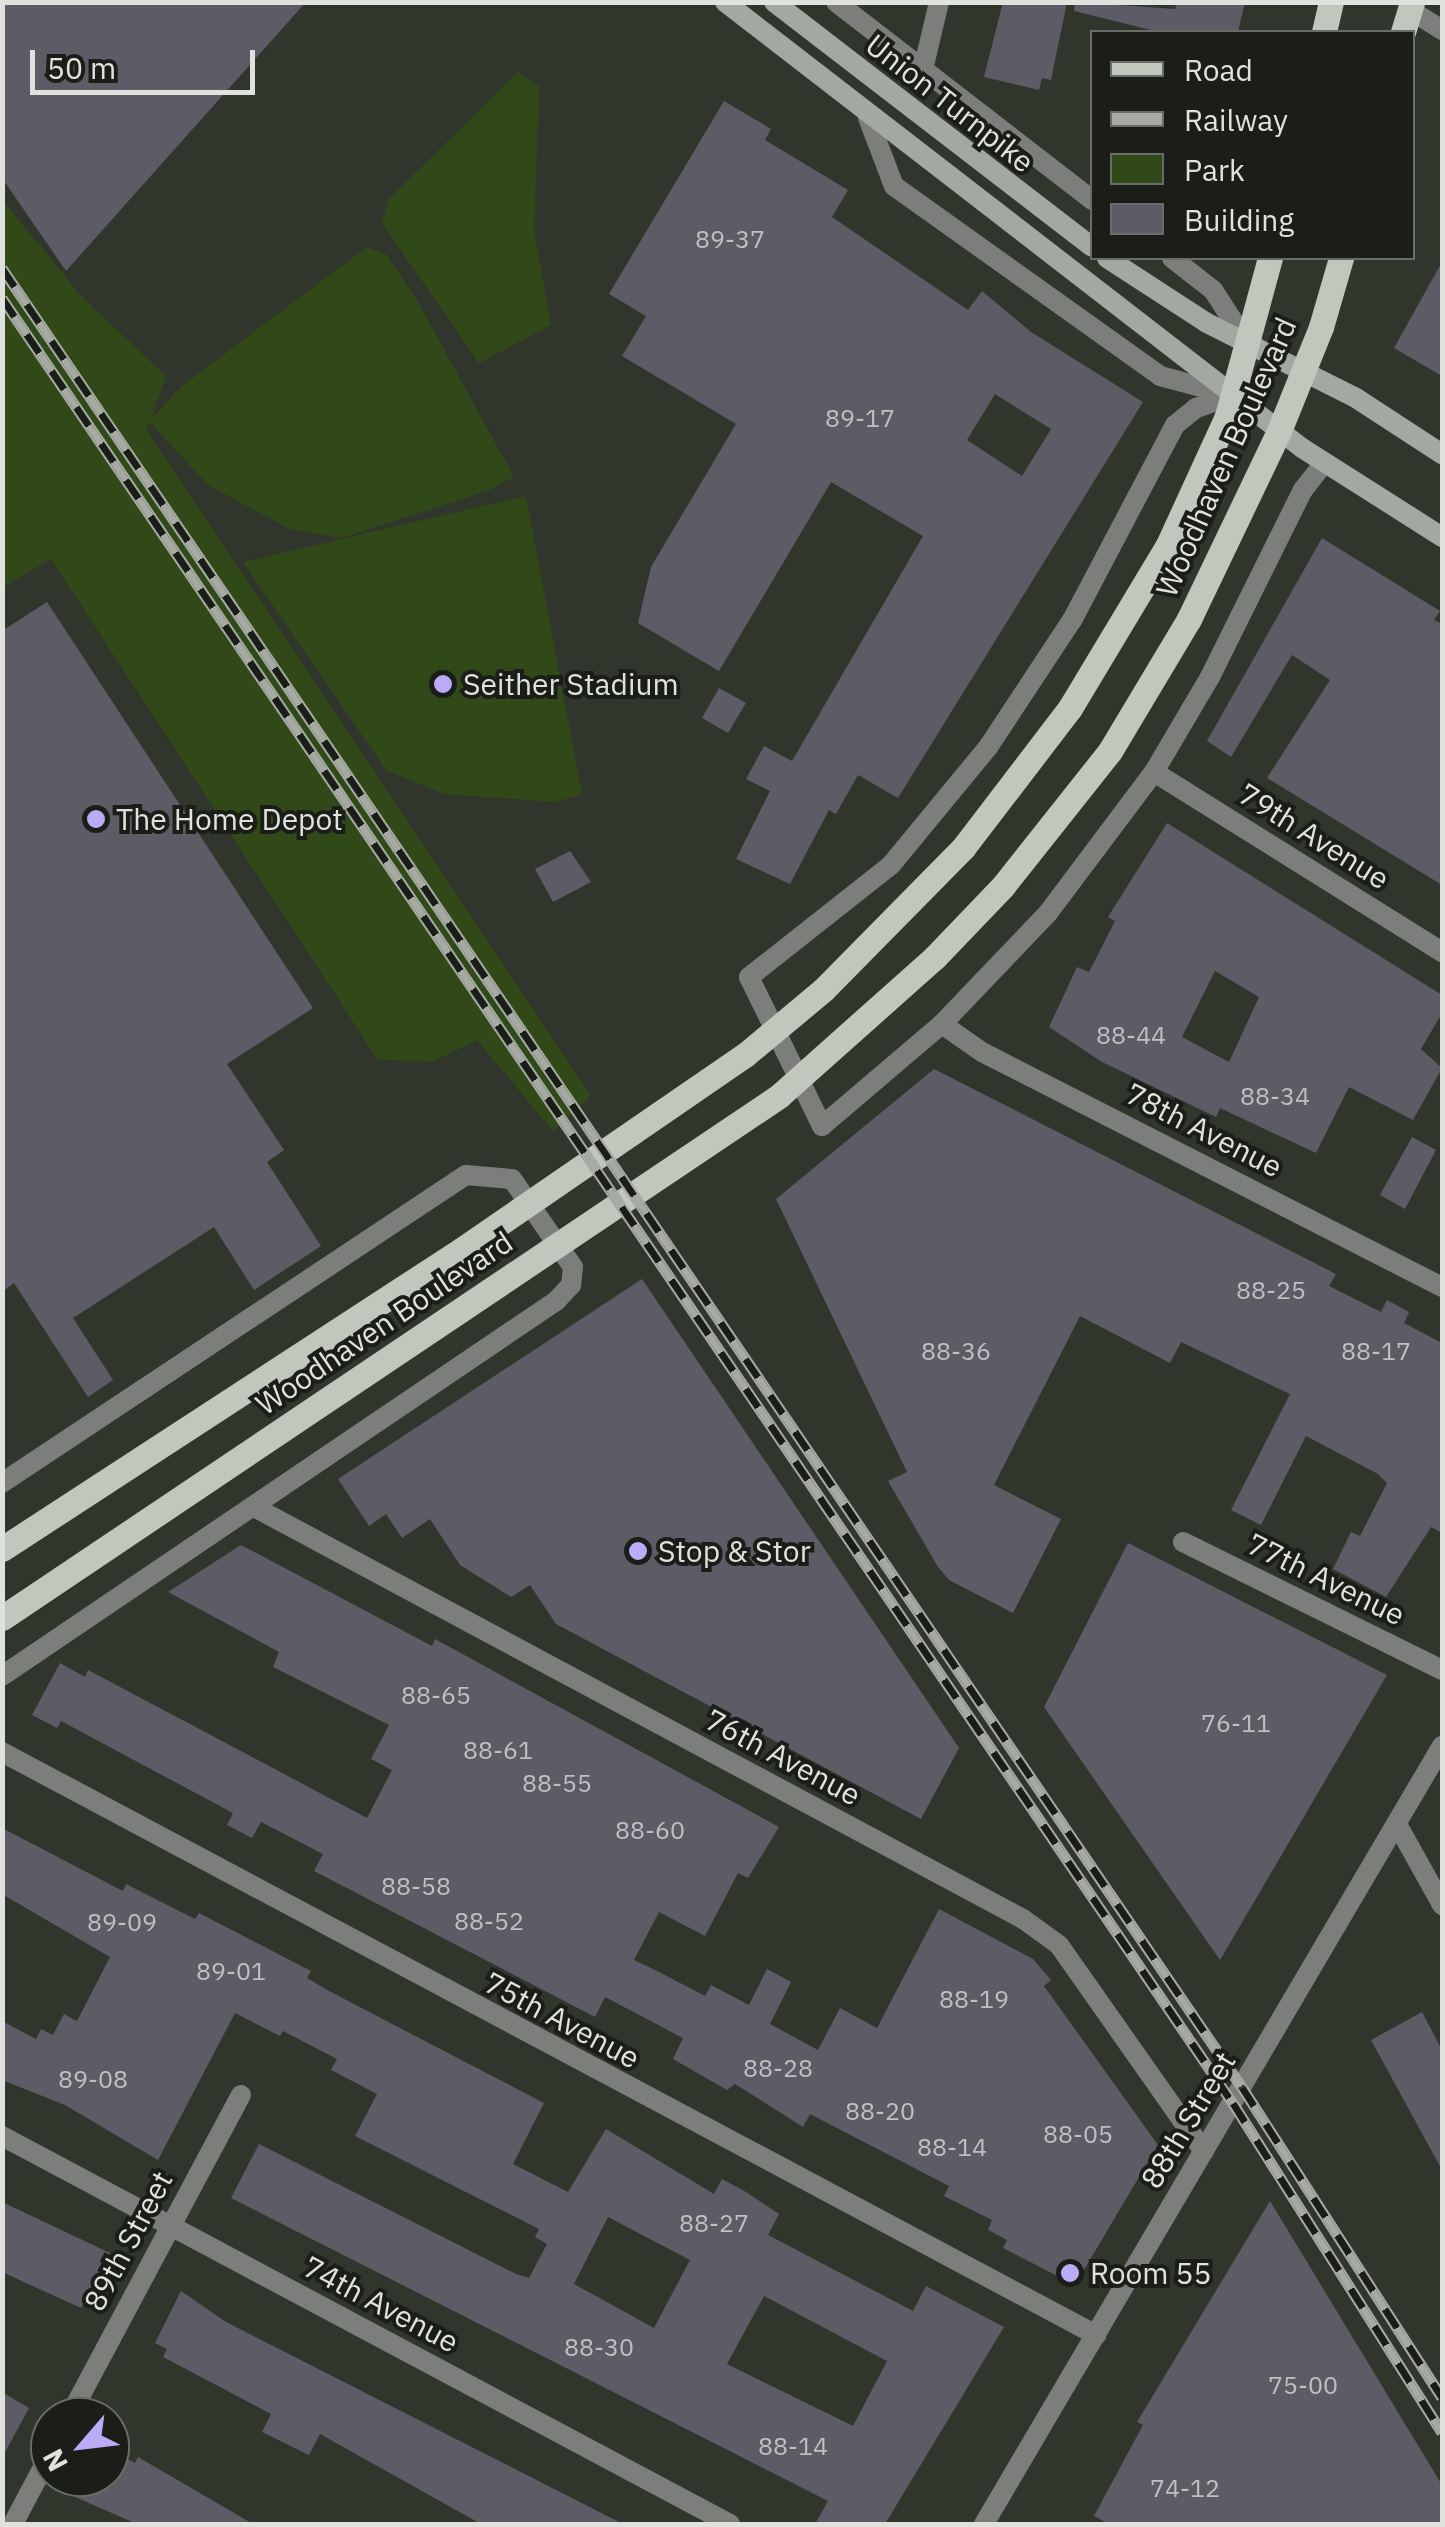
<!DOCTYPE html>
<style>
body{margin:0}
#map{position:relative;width:1445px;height:2527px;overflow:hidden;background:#31362d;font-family:"IBM Plex Sans",sans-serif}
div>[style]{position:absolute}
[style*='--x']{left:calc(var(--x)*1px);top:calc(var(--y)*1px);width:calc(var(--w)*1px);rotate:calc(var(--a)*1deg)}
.green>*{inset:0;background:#314918}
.building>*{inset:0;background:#5d5b65}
.minor>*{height:20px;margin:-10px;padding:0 10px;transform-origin:10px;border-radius:10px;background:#7b7e7a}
.secondary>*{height:20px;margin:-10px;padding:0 10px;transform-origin:10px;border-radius:10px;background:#a3a8a0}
.primary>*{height:25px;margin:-12.5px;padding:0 12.5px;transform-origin:12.5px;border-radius:12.5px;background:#c2c7be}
.rail>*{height:11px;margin-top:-5.5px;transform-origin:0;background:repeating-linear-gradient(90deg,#1b1d19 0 22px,#a6aaa3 0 44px);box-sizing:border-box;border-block:2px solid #a6aaa3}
.dots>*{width:28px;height:28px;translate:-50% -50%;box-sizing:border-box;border:5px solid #1b1d19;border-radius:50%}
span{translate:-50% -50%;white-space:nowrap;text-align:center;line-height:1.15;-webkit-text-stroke:8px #1b1d19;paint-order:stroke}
.number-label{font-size:25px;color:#bfc1bf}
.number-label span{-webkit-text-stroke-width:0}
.street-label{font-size:30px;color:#e0e3dd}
.poi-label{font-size:30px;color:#e0e3dd}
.left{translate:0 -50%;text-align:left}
.frame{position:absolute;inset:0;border:5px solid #e0e3dd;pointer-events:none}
.legend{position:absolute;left:1090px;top:30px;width:325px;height:230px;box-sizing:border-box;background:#1b1d19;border:2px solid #6a6c67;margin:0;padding:12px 18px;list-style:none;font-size:30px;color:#e0e3dd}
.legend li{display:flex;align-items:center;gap:20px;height:50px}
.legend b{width:50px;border:2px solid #6a6c67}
.north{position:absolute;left:30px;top:2397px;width:100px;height:100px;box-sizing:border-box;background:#1b1d19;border:2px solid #6a6c67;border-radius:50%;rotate:242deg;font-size:28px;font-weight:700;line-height:40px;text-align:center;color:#e0e3dd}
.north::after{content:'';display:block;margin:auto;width:35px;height:45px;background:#bbaaf6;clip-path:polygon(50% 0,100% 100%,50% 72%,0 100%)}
.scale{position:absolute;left:30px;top:50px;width:225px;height:45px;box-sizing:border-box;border:5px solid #e0e3dd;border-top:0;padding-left:12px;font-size:30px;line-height:35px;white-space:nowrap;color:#e0e3dd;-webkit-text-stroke:8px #1b1d19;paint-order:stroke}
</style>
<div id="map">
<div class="green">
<i style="clip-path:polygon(518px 72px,539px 87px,534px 231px,551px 325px,479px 363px,382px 223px,389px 199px)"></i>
<i style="clip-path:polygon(2px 199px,81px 296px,166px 376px,151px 419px,181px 387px,367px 247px,387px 255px,418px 302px,514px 477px,487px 491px,341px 538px,290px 529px,208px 485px,150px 422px,146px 429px,591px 1096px,553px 1131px,477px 1040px,434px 1061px,378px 1060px,51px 559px,3px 587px)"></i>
<i style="clip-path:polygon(526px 496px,582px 794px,556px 802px,444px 794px,386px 770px,243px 562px)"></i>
</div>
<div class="building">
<i style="clip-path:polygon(2px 2px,306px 2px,66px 271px,2px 178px)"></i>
<i style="clip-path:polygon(1003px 2px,1067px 2px,1051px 80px,1042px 78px,1039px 90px,984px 77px)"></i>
<i style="clip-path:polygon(1075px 2px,1175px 9px,1177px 2px,1245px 2px,1238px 32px,1159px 32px,1074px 11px)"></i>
<i style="clip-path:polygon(evenodd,724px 101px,771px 129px,765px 140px,848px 190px,832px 217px,968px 310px,982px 291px,1031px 332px,1143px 402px,898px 798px,858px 775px,836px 814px,829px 810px,790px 884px,736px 859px,770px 791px,746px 779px,764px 746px,792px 761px,923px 536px,831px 482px,719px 671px,638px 623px,651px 567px,736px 424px,622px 356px,646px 316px,609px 294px,724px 101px,995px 394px,1051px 429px,1022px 476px,967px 440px,995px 394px)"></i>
<i style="clip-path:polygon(1442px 262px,1442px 376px,1394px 348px)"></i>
<i style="clip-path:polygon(1322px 538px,1440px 611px,1434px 620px,1442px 624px,1442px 885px,1267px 778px,1330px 680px,1292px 655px,1231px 757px,1207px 741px)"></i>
<i style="clip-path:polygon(47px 602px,313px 1008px,227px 1064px,284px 1150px,267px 1162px,321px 1246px,254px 1290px,214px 1227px,73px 1318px,113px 1380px,88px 1397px,14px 1283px,2px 1292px,2px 631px)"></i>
<i style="clip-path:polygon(719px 688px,746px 703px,728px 733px,702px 718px)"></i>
<i style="clip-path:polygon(evenodd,1167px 823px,1442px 995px,1442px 1013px,1421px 1049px,1442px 1068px,1413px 1120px,1349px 1087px,1316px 1153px,1220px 1108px,1216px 1117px,1102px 1062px,1049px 1027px,1077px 967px,1089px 972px,1115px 921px,1108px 917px,1167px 823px,1215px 971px,1259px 997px,1229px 1062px,1182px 1037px,1215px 971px)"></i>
<i style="clip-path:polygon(570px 851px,591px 882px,553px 902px,535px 869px)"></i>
<i style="clip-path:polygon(934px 1069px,1336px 1274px,1329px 1286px,1381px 1312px,1387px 1300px,1409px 1312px,1404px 1323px,1442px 1343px,1442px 1533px,1431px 1527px,1386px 1597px,1333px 1569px,1351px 1532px,1360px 1536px,1387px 1483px,1378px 1474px,1306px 1436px,1261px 1525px,1231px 1510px,1290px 1394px,1181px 1342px,1170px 1363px,1080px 1316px,994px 1485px,1061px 1519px,1013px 1613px,949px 1580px,938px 1567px,888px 1481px,907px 1472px,776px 1199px)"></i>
<i style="clip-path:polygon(1412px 1137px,1436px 1150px,1405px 1209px,1380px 1195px)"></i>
<i style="clip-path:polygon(642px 1279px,959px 1748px,921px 1819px,556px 1624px,530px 1585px,511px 1597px,460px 1565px,430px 1519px,402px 1538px,386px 1514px,369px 1526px,338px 1479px)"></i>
<i style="clip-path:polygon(1128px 1543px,1387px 1675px,1220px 1960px,1044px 1707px)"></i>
<i style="clip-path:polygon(241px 1545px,432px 1646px,435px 1639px,779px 1827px,748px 1878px,738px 1873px,705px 1936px,659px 1912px,634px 1960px,659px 1972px,705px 1996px,711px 1985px,749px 2005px,767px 1969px,791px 1982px,770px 2024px,818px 2050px,840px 2008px,877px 2028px,939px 1909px,1033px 1959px,1051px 1980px,1044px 1986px,1158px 2145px,1075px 2285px,1003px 2248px,1007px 2240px,988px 2230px,992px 2220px,944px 2196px,949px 2186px,810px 2114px,803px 2127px,735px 2084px,727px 2090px,673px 2059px,683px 2038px,605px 1997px,595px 2017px,314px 1871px,323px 1854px,261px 1822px,252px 1838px,227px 1825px,233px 1813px,61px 1721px,57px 1728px,32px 1715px,60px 1663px,85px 1677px,88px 1670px,367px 1818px,392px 1770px,371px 1759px,389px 1725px,273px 1667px,279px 1652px,168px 1592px)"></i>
<i style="clip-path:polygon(evenodd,2px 1828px,123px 1891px,126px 1884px,195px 1919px,199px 1913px,311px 1971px,307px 1978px,327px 1990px,544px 2103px,513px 2164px,568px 2192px,606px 2129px,714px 2194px,722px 2179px,746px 2192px,779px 2214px,768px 2235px,913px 2311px,926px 2286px,1004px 2327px,885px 2524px,815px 2524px,828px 2501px,231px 2198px,259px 2144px,516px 2274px,529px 2278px,547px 2244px,535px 2237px,539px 2229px,355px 2136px,377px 2094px,331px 2070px,337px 2059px,283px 2031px,280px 2036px,235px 2013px,158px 2160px,65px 2105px,2px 2080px,2px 2021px,36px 2039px,41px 2029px,53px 2035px,64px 2014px,77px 2021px,110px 1957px,2px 1894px,2px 1828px,608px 2217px,690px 2260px,654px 2328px,574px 2284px,608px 2217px,2px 1828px,764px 2296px,887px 2361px,853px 2426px,727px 2364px,764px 2296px)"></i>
<i style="clip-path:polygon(1422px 2012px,1442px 2050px,1442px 2170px,1371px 2040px)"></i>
<i style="clip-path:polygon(1270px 2201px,1442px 2485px,1442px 2524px,1109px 2524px,1094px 2516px,1143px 2425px,1137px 2422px)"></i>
<i style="clip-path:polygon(2px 2202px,110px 2253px,81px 2308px,2px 2272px)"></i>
<i style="clip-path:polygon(181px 2291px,226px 2322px,623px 2524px,481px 2524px,320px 2434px,309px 2455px,262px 2432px,271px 2414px,163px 2357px,167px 2349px,155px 2343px)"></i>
<i style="clip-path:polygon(2px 2392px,29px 2408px,2px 2458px)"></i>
<i style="clip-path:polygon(110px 2450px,135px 2463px,138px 2457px,253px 2524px,137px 2524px,73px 2496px,83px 2477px,110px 2477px)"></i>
</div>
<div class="minor">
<i style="--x:836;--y:2;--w:324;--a:37.7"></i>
<i style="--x:1410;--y:10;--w:38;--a:32"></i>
<i style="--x:922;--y:74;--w:74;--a:-76.7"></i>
<i style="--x:868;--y:118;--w:73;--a:69.1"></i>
<i style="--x:894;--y:186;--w:327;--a:35.5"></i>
<i style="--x:1160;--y:376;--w:69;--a:15"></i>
<i style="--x:1172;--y:258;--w:52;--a:38"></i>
<i style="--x:1213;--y:290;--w:64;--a:57.1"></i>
<i style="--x:1234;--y:395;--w:40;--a:161.1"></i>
<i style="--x:1196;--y:408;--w:27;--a:141"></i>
<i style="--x:1175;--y:425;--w:221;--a:117.8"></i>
<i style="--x:1072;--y:620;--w:151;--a:123.4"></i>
<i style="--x:989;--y:746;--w:154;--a:129.5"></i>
<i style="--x:891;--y:865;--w:181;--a:141.7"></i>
<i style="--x:749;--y:977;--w:166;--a:63.9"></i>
<i style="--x:822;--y:1126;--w:157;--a:-40.4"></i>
<i style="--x:942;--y:1024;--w:153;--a:-46.3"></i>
<i style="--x:1048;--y:913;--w:176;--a:-53.1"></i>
<i style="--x:1154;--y:772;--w:110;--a:-59.5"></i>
<i style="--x:1210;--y:677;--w:209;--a:-63.6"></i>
<i style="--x:1303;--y:490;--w:34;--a:-52"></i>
<i style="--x:1154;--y:772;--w:340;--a:32"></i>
<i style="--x:942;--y:1024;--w:49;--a:35"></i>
<i style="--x:982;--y:1052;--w:517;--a:27.06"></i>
<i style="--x:2;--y:1483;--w:557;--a:-33.58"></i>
<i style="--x:466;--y:1175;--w:46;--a:5"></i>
<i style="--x:512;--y:1179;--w:107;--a:55.3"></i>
<i style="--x:573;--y:1267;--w:18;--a:96"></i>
<i style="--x:571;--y:1285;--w:22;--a:133"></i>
<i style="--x:556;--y:1301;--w:669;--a:145.91"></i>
<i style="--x:254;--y:1507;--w:872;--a:28.18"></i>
<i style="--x:1023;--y:1919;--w:44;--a:35.8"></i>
<i style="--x:1059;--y:1945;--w:252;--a:54.9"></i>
<i style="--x:1183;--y:1542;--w:289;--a:26.3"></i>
<i style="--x:2;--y:1752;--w:1240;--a:28.05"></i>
<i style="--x:1397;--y:1824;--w:93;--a:60.9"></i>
<i style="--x:2;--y:2136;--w:825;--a:28.06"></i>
<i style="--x:69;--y:2417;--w:365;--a:-61.9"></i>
<i style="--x:13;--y:2524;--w:79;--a:-62.1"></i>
<i style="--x:984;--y:2524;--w:903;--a:-59.52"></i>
</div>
<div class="secondary">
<i style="--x:725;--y:2;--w:729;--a:37.7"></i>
<i style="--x:1302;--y:448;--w:166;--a:32.4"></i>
<i style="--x:774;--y:2;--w:401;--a:37.6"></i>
<i style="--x:1107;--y:258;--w:119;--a:33"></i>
<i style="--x:1207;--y:323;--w:167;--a:26.7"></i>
<i style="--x:1356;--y:398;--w:103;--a:33.1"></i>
</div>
<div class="primary">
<i style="--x:1324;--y:32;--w:31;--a:-77"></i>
<i style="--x:1403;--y:32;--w:31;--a:-73"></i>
<i style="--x:2;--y:1549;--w:548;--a:-33.08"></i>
<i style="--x:461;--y:1250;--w:345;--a:-34.5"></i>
<i style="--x:745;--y:1055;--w:102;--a:-39.8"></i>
<i style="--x:823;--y:990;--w:199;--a:-45.4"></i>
<i style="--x:963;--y:848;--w:176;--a:-52.6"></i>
<i style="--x:1070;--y:708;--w:190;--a:-59"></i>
<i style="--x:1168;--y:545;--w:142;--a:-65.4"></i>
<i style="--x:1227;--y:416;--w:164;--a:-74.8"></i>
<i style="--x:2;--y:1618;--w:936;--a:-33.89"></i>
<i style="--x:779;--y:1096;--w:209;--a:-41.7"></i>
<i style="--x:935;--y:957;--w:98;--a:-46.2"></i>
<i style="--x:1003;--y:886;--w:172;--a:-51.6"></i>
<i style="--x:1110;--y:751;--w:154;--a:-59.1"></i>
<i style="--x:1189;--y:619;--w:208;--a:-64.4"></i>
<i style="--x:1279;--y:431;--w:112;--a:-68"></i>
<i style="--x:1321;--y:327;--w:72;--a:-73.8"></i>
</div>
<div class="rail">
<i style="--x:2;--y:268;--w:2201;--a:55.72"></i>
<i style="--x:1242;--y:2087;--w:369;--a:57.2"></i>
<i style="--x:2;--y:298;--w:2185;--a:55.71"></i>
<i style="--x:1233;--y:2103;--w:390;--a:57.6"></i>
</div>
<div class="dots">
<i style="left:443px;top:684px;background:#bbaaf6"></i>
<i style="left:96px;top:819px;background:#bbaaf6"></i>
<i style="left:638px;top:1551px;background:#bbaaf6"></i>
<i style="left:1070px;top:2273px;background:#bbaaf6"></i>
</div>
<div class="number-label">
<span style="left:730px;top:239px">89-37</span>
<span style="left:860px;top:418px">89-17</span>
<span style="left:1131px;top:1035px">88-44</span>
<span style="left:1275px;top:1096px">88-34</span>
<span style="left:1271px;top:1290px">88-25</span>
<span style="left:956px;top:1351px">88-36</span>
<span style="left:1376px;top:1351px">88-17</span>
<span style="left:436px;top:1695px">88-65</span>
<span style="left:1236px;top:1723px">76-11</span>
<span style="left:498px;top:1750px">88-61</span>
<span style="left:557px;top:1783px">88-55</span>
<span style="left:650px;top:1830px">88-60</span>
<span style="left:416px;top:1886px">88-58</span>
<span style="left:489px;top:1921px">88-52</span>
<span style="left:122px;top:1922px">89-09</span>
<span style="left:231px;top:1971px">89-01</span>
<span style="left:974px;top:1999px">88-19</span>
<span style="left:778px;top:2068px">88-28</span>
<span style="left:93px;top:2079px">89-08</span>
<span style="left:880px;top:2111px">88-20</span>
<span style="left:1078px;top:2134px">88-05</span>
<span style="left:952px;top:2147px">88-14</span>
<span style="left:714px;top:2223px">88-27</span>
<span style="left:599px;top:2347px">88-30</span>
<span style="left:1303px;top:2385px">75-00</span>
<span style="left:793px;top:2446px">88-14</span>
<span style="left:1185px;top:2488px">74-12</span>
</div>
<div class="street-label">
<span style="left:950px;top:103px;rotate:38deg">Union Turnpike</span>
<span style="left:1226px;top:457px;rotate:-66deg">Woodhaven Boulevard</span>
<span style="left:1314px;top:836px;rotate:32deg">79th Avenue</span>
<span style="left:1204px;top:1130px;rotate:27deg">78th Avenue</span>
<span style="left:384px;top:1323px;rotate:-34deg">Woodhaven Boulevard</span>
<span style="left:1326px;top:1579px;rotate:26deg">77th Avenue</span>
<span style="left:783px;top:1757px;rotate:28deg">76th Avenue</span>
<span style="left:562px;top:2020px;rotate:28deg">75th Avenue</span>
<span style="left:1188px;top:2120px;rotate:-59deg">88th Street</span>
<span style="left:128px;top:2241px;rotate:-62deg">89th Street</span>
<span style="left:381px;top:2304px;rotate:28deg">74th Avenue</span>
</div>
<div class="poi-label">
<span class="left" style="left:463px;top:684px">Seither Stadium</span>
<span class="left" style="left:116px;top:819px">The Home Depot</span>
<span class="left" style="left:658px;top:1551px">Stop &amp; Stor</span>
<span class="left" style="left:1090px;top:2273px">Room 55</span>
</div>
<div class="frame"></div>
<ul class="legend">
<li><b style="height:12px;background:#c2c7be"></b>Road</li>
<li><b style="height:12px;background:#a6aaa3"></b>Railway</li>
<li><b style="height:28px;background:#314918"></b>Park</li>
<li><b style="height:28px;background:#5d5b65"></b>Building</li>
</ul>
<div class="north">N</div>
<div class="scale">50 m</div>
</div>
